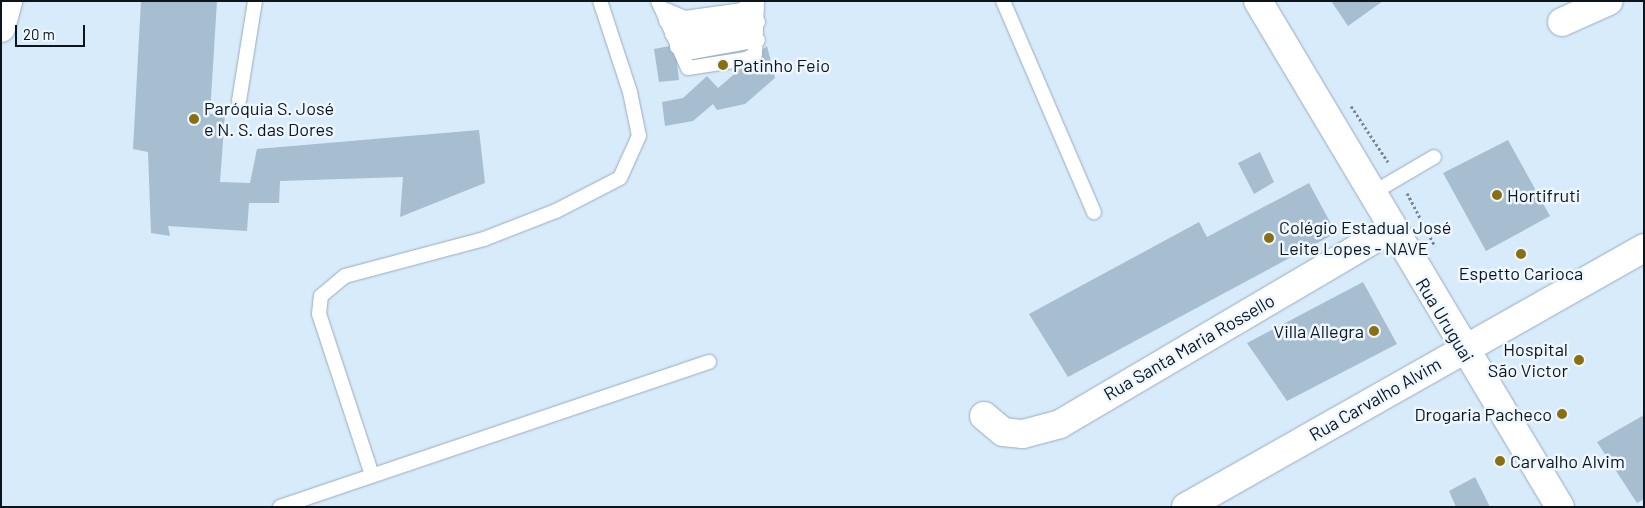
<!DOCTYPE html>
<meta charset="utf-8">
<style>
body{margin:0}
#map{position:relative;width:1645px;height:508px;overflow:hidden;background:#d8ebfb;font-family:Barlow,sans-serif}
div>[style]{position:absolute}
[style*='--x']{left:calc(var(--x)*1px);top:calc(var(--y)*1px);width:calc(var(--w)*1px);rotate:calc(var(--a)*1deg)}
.building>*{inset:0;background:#a7bed0}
.path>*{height:3px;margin-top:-1.5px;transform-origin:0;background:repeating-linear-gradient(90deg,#7a8894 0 2.5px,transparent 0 5px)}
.roads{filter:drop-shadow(0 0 1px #96acbf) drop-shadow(0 0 1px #96acbf)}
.service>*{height:14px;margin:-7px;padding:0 7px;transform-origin:7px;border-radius:7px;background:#fff}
.minor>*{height:28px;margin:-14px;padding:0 14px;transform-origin:14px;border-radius:14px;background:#fff}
.secondary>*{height:28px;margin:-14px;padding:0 14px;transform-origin:14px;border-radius:14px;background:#fff}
.dots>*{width:14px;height:14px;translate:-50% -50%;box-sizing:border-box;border:2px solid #eef7ff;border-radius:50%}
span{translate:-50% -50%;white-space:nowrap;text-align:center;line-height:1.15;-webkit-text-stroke:5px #eef7ff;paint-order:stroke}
.poi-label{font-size:18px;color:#0d151c}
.left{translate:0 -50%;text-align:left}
.right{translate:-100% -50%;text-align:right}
.street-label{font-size:18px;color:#0d151c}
.frame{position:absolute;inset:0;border:2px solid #0d151c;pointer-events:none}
.scale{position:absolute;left:15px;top:25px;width:70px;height:22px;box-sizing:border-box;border:2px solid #0d151c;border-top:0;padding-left:6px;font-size:15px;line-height:18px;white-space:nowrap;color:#0d151c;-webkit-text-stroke:4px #eef7ff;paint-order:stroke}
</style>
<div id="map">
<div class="building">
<i style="clip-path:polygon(141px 1px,217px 1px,210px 114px,225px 114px,220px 182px,250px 183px,257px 149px,479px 130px,485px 183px,400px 217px,403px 177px,280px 181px,279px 203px,249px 203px,247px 231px,168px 226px,170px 236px,151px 233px,148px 152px,133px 149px)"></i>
<i style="clip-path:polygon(1331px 1px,1383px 1px,1348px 26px)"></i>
<i style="clip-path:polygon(675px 45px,679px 80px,659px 82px,654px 49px)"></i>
<i style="clip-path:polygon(767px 46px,775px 78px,745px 104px,717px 110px,713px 104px,693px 121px,665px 126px,662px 102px,683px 98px,707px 76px,718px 88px)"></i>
<i style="clip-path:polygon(1508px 140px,1550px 216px,1486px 251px,1443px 173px)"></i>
<i style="clip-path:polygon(1260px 152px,1274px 182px,1254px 194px,1238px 163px)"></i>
<i style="clip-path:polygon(1309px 183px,1336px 233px,1068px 377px,1029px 314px,1199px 222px,1207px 237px)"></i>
<i style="clip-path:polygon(1363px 282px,1397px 344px,1287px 401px,1247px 343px)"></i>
<i style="clip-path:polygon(1644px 415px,1644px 499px,1637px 503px,1597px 442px)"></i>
<i style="clip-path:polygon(1475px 477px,1490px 507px,1456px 507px,1449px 491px)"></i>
</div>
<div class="path">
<i style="--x:1351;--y:106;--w:67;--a:56.5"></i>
<i style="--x:1407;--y:193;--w:60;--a:62.2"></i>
</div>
<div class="roads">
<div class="service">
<i style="--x:658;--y:1;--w:73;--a:65.9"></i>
<i style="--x:688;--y:68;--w:59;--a:-8.8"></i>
<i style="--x:746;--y:59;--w:10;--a:-29"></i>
<i style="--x:755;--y:54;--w:53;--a:-87.8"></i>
<i style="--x:1003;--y:1;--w:230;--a:66.7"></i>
<i style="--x:666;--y:10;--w:21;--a:23"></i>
<i style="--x:685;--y:18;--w:58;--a:-8"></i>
<i style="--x:742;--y:10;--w:13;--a:-42"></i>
<i style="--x:666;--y:21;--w:21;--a:19"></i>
<i style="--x:686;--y:28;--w:58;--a:-6.9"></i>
<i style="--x:744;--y:21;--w:18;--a:-45"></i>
<i style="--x:672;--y:34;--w:20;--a:20"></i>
<i style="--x:691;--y:41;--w:55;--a:-8.4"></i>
<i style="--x:745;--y:33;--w:17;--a:-40"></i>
<i style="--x:677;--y:47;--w:16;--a:18"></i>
<i style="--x:692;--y:52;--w:67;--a:-10.3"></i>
<i style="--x:239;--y:101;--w:101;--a:-80.9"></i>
<i style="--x:1371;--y:194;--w:73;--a:-30.4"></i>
<i style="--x:372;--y:475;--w:169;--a:-108.2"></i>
<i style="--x:319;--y:314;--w:18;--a:-84"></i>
<i style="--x:321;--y:296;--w:31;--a:-40"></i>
<i style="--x:345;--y:276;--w:144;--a:-14.9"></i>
<i style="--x:484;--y:239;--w:77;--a:-21.3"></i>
<i style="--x:556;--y:211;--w:72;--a:-27.3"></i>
<i style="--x:620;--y:178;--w:46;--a:-65.7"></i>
<i style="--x:639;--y:136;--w:45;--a:-101.6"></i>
<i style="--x:630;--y:92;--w:96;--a:-108.2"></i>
<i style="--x:280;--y:507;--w:453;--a:-18.7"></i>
</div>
<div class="minor">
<i style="--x:1562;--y:22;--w:51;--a:-24.1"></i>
<i style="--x:1;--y:28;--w:28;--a:-75"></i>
<i style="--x:984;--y:416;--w:25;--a:40"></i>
<i style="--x:1003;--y:432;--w:20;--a:6"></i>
<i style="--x:1023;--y:434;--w:38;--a:-15"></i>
<i style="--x:1060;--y:424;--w:384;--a:-30.5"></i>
<i style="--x:1186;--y:507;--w:526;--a:-29.49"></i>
</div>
<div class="secondary">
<i style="--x:1258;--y:1;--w:589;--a:59.17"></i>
</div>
</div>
<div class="dots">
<i style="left:723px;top:65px;background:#887012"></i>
<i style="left:194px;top:119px;background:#887012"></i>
<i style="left:1497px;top:195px;background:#887012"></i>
<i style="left:1269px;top:238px;background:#887012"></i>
<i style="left:1521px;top:254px;background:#887012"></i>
<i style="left:1374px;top:331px;background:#887012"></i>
<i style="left:1579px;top:360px;background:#887012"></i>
<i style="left:1562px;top:414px;background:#887012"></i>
<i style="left:1500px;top:461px;background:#887012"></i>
</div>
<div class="poi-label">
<span class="left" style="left:733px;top:65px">Patinho Feio</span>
<span class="left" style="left:204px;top:119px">Paróquia S. José<br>e N. S. das Dores</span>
<span class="left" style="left:1507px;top:195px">Hortifruti</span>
<span class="left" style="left:1279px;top:238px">Colégio Estadual José<br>Leite Lopes - NAVE</span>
<span style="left:1521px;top:273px">Espetto Carioca</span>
<span class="right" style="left:1364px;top:331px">Villa Allegra</span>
<span class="right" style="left:1568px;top:360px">Hospital<br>São Victor</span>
<span class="right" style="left:1552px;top:414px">Drogaria Pacheco</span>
<span class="left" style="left:1510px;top:461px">Carvalho Alvim</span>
</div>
<div class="street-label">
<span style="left:1445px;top:320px;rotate:59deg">Rua Uruguai</span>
<span style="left:1189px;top:347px;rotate:-30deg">Rua Santa Maria Rossello</span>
<span style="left:1375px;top:399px;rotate:-30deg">Rua Carvalho Alvim</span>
</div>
<div class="frame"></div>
<div class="scale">20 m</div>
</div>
